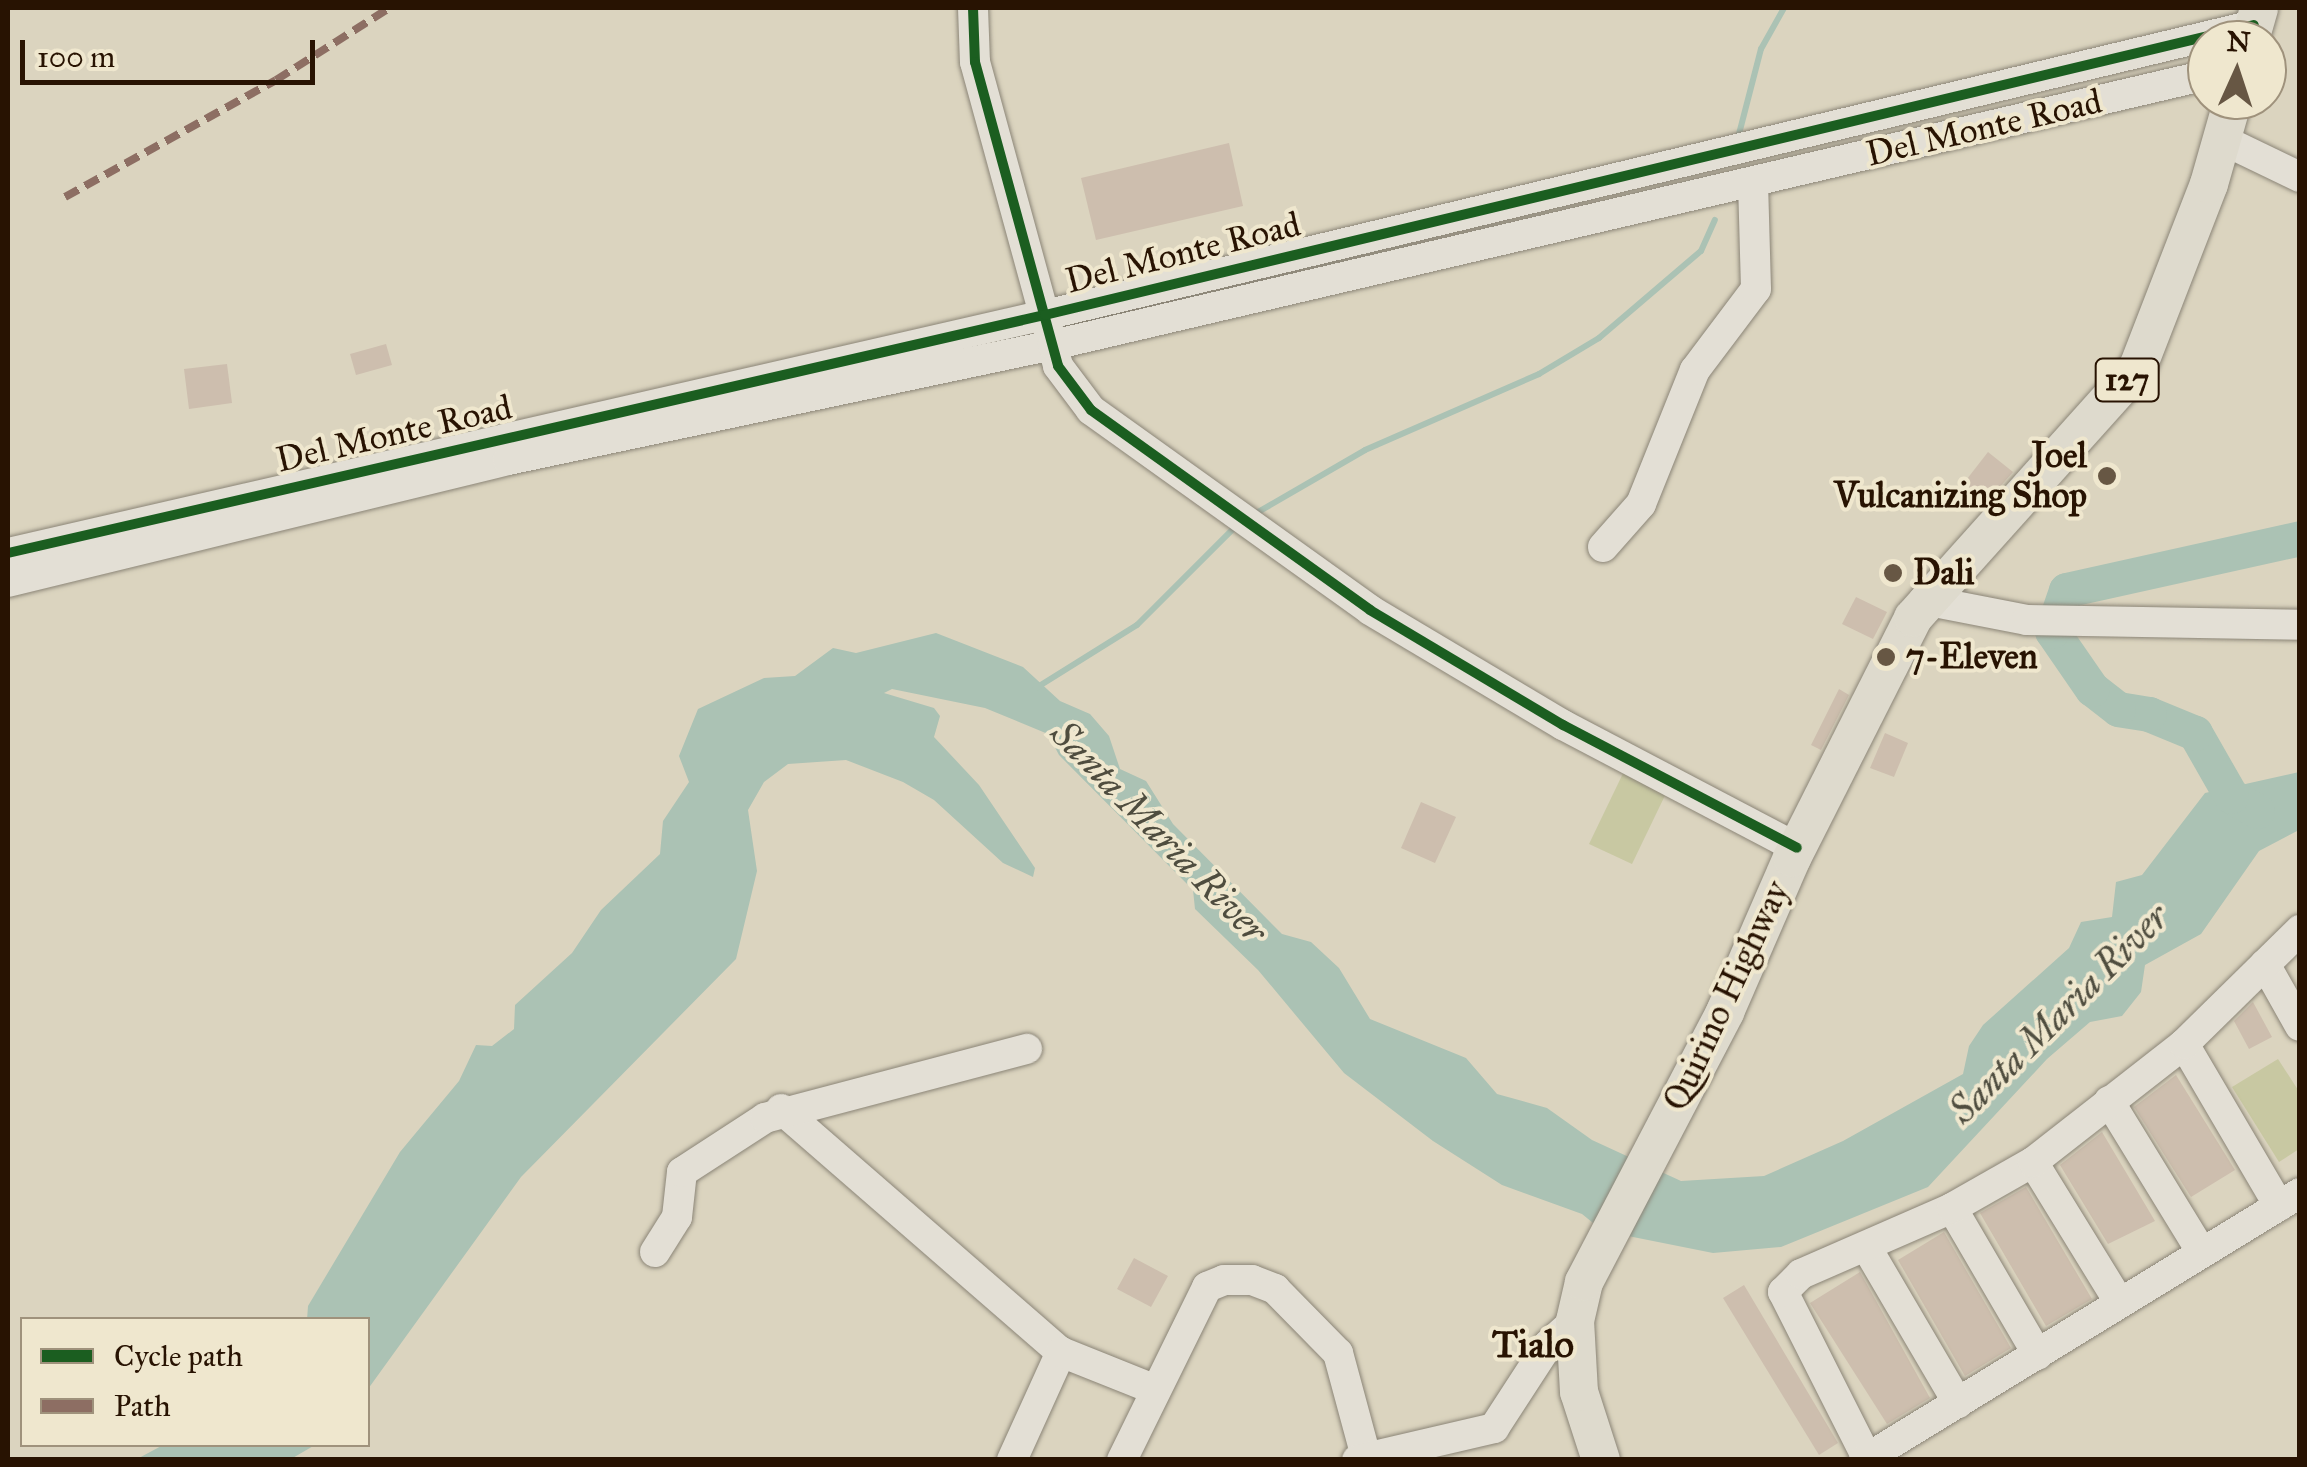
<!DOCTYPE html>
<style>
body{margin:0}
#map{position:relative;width:2307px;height:1467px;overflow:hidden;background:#dbd4bf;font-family:"IM FELL Great Primer",serif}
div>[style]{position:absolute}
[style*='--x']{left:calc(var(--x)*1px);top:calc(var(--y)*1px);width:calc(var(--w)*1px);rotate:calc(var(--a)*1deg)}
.green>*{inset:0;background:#c8c8a2}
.water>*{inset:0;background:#abc2b4}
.stream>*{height:6px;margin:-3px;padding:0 3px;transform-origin:3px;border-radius:3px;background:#abc2b4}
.river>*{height:35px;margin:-17.5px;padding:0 17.5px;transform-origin:17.5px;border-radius:17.5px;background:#abc2b4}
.building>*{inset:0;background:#cdbeae}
.roads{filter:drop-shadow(0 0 2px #8b8577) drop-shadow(0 0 2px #8b8577)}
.minor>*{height:30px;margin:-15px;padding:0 15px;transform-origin:15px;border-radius:15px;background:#e3dfd5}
.major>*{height:38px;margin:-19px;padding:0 19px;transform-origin:19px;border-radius:19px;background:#dedacd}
.quiet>*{height:8px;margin-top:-4px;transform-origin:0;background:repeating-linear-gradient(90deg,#8d6e63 0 15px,transparent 0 23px)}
.cycleway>*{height:10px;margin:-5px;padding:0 5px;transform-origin:5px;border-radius:5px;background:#1b5e20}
.dots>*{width:28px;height:28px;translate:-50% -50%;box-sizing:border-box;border:5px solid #efe7ce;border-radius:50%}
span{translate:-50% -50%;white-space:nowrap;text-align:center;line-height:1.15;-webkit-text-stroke:8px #efe7ce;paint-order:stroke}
.shield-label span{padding:2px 8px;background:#efe7ce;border:2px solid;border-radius:8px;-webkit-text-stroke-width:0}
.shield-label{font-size:32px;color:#281302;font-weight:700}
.street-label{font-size:35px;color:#281302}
.poi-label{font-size:35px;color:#281302;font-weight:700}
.right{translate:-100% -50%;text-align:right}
.left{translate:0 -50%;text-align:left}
.water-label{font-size:38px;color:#4f4d3f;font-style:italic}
.neighbourhood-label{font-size:38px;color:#281302;font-weight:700}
.frame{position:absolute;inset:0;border:10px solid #281302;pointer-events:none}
.legend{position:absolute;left:20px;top:1317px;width:350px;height:130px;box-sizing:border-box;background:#efe7ce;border:2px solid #9f927c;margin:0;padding:12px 18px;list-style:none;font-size:30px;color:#281302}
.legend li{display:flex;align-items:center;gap:20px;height:50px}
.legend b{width:50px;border:2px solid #9f927c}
.north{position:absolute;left:2187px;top:20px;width:100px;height:100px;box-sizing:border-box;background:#efe7ce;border:2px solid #9f927c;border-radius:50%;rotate:3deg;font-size:28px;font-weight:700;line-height:40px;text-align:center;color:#281302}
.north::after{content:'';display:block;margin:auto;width:35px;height:45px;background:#675744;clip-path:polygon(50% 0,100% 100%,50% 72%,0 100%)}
.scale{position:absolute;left:20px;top:40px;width:295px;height:45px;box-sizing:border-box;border:5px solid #281302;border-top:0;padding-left:12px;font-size:30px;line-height:35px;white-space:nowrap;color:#281302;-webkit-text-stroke:8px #efe7ce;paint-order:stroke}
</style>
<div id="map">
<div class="green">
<i style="clip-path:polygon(1628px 763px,1671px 783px,1632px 864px,1589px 844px)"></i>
<i style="clip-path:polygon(2278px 1059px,2300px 1093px,2299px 1149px,2279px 1162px,2232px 1087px)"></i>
</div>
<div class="water">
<i style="clip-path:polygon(936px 633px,1023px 667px,1060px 701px,1090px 714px,1109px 736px,1120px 769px,1146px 781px,1173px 824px,1282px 934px,1311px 942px,1339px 968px,1370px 1019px,1466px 1058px,1497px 1094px,1547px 1108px,1592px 1140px,1681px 1181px,1764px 1176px,1843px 1141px,1963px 1074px,1969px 1046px,1983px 1025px,2069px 948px,2081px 922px,2112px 917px,2116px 882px,2142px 875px,2205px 793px,2299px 772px,2299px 830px,2259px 851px,2201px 934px,2145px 965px,2141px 992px,2122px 1016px,2090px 1022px,2047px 1059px,1928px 1187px,1781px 1247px,1713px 1253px,1603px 1231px,1582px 1214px,1502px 1185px,1433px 1141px,1344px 1073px,1258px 970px,1195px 909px,1193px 890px,1059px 755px,1048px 734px,985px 708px,892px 689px,884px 693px,934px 708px,940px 716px,934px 737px,979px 785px,1035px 868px,1033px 877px,1003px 863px,934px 800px,903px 782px,846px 760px,788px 764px,764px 782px,748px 810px,757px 871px,736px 959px,521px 1177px,368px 1389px,368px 1320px,307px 1320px,308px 1306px,400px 1152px,459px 1081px,476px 1045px,492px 1046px,514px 1029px,515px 1005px,572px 953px,601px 910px,660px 854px,663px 821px,689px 782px,679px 756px,698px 709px,764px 678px,795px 676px,833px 648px,856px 653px)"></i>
<i style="clip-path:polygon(165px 1444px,315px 1444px,315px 1445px,291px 1459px,137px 1459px)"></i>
</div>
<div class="stream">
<i style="--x:1739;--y:134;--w:88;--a:-75.5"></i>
<i style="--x:1761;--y:49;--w:47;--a:-60.7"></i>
<i style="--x:1253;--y:515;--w:129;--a:-30.1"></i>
<i style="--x:1365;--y:450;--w:190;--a:-23.6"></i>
<i style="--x:1539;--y:374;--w:70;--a:-31"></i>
<i style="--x:1599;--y:338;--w:134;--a:-40.5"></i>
<i style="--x:1701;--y:251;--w:34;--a:-66"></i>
<i style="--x:1036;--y:688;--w:119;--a:-32"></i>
<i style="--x:1137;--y:625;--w:143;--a:-45"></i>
</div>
<div class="river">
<i style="--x:2257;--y:811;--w:30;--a:-150"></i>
<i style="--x:2231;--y:796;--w:73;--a:-119.7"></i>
<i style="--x:2195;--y:733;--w:50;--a:-157.6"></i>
<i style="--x:2149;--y:714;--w:31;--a:-171"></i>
<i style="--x:2118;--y:709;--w:33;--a:-142"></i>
<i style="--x:2092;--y:689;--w:70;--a:-124.6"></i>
<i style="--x:2052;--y:631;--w:43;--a:-71.1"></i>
<i style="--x:2066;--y:590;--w:240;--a:-12.5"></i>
</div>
<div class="building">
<i style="clip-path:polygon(1229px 143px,1243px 206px,1096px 240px,1081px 178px)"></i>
<i style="clip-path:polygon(386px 344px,392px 365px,356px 375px,350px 354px)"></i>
<i style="clip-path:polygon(227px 364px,232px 403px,189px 409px,184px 369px)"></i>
<i style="clip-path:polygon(1988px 452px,2013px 472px,1983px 506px,1960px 488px)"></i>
<i style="clip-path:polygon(1856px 597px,1887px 612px,1873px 639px,1842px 624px)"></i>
<i style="clip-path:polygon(1839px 689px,1849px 695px,1821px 750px,1811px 745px)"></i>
<i style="clip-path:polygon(1885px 733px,1908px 743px,1894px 777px,1870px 768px)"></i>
<i style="clip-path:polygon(1421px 802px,1456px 817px,1435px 863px,1401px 848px)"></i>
<i style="clip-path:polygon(2253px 1002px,2272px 1037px,2249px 1049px,2234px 1021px)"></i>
<i style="clip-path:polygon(2176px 1075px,2235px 1170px,2191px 1197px,2134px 1107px)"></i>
<i style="clip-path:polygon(2102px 1132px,2155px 1221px,2108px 1244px,2060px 1165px)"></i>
<i style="clip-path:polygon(2026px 1187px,2092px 1299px,2046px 1326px,1980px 1213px)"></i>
<i style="clip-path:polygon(1944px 1232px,2011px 1348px,1965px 1376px,1898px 1260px)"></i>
<i style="clip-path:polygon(1134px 1258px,1168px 1276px,1151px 1307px,1117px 1289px)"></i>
<i style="clip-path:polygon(1860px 1272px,1930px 1398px,1887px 1424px,1810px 1303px)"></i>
<i style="clip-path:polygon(1744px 1285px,1838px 1443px,1819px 1455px,1723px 1298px)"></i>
</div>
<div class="roads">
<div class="minor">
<i style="--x:973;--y:8;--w:54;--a:87.9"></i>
<i style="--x:975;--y:62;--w:315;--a:74.7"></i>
<i style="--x:1058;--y:366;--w:55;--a:53.1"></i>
<i style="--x:1091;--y:410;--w:343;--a:35.6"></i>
<i style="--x:1370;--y:610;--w:225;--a:30.8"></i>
<i style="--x:1563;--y:725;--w:264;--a:27.7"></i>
<i style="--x:2221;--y:139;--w:88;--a:25.7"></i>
<i style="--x:1603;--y:547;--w:57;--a:-48.5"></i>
<i style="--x:1641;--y:504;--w:144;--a:-68.1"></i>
<i style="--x:1695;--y:370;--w:101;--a:-53"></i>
<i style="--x:1756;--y:289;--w:107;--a:-91.6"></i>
<i style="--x:8;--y:553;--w:1064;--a:-12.93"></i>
<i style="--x:1045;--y:315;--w:1243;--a:-13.49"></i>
<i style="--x:8;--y:582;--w:515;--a:-13.71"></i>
<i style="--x:508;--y:460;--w:557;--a:-11.92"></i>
<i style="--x:1053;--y:345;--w:1185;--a:-13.17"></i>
<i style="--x:1924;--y:600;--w:105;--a:11"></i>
<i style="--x:2027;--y:620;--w:273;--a:1"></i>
<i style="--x:2265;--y:964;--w:71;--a:60.6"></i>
<i style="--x:2184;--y:1044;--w:188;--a:59.6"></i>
<i style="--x:2109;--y:1101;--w:178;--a:58.5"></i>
<i style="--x:781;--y:1109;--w:371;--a:41"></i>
<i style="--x:2033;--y:1162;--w:164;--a:58.4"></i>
<i style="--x:1952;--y:1208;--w:170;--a:59.7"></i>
<i style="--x:1867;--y:1248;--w:180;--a:59.6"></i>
<i style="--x:655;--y:1252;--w:41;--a:-57.8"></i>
<i style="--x:677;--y:1217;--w:45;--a:-83.7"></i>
<i style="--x:682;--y:1172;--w:99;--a:-33"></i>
<i style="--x:765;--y:1118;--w:271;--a:-14.8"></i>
<i style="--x:1866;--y:1456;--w:184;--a:-116.8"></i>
<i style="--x:1783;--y:1292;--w:25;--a:-45"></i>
<i style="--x:1801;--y:1274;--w:165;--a:-23.6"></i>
<i style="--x:1952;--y:1208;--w:93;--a:-29.6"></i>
<i style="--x:2033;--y:1162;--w:192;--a:-38"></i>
<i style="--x:2184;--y:1044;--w:163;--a:-44.5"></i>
<i style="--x:1012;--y:1460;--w:119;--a:-65.6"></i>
<i style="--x:1061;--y:1352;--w:102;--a:21.8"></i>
<i style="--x:1122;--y:1460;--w:193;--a:-63.8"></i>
<i style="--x:1207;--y:1287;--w:18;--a:-22"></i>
<i style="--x:1224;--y:1280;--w:28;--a:0"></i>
<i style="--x:1252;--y:1280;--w:25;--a:21"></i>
<i style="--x:1275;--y:1289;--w:90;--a:45.5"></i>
<i style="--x:1338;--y:1353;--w:104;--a:74.9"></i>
<i style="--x:1357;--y:1460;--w:141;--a:-13.1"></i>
<i style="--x:1494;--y:1428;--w:99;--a:-57"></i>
<i style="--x:1548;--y:1345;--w:36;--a:-42"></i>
<i style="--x:1864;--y:1460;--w:511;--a:-31.48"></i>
</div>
<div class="major">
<i style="--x:2250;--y:40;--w:33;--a:-74"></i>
<i style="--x:1601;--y:1460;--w:71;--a:-107.9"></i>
<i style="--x:1579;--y:1392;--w:71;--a:-93.2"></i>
<i style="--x:1575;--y:1321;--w:40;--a:-77"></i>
<i style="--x:1584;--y:1282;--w:305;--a:-62.4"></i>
<i style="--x:1725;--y:1012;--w:168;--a:-66.5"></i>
<i style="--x:1792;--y:858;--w:269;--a:-63.2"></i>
<i style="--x:1913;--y:618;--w:337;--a:-48.1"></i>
<i style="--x:2138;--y:367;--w:196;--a:-68.8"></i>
<i style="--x:2209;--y:184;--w:87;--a:-74.1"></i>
</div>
</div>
<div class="quiet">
<i style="--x:65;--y:197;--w:241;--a:-29"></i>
<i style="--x:276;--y:80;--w:134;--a:-32.5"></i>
</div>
<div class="cycleway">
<i style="--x:973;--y:8;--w:54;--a:87.9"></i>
<i style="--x:975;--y:62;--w:315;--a:74.7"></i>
<i style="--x:1058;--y:366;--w:55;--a:53.1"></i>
<i style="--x:1091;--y:410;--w:343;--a:35.6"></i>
<i style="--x:1370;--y:610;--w:225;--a:30.8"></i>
<i style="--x:1563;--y:725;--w:264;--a:27.7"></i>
<i style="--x:8;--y:553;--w:1064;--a:-12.93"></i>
<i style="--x:1045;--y:315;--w:1243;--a:-13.49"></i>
</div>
<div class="dots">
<i style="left:2107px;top:476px;background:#675744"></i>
<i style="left:1893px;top:573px;background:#675744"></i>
<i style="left:1886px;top:657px;background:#675744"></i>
</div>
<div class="shield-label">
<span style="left:2127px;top:380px">127</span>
</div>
<div class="street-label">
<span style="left:1984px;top:128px;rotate:-13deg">Del Monte Road</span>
<span style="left:1183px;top:253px;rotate:-14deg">Del Monte Road</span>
<span style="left:394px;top:434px;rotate:-13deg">Del Monte Road</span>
<span style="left:1727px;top:996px;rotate:-65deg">Quirino Highway</span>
</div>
<div class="poi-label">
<span class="right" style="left:2087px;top:476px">Joel<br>Vulcanizing Shop</span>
<span class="left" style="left:1913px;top:573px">Dali</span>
<span class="left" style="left:1906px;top:657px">7-Eleven</span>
</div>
<div class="water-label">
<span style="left:1159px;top:832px;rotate:46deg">Santa Maria River</span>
<span style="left:2059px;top:1014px;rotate:-45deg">Santa Maria River</span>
</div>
<div class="neighbourhood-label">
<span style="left:1533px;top:1345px">Tialo</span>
</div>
<div class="frame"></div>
<ul class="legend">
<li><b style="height:12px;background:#1b5e20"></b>Cycle path</li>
<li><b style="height:12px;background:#8d6e63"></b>Path</li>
</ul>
<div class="north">N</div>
<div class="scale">100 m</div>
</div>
